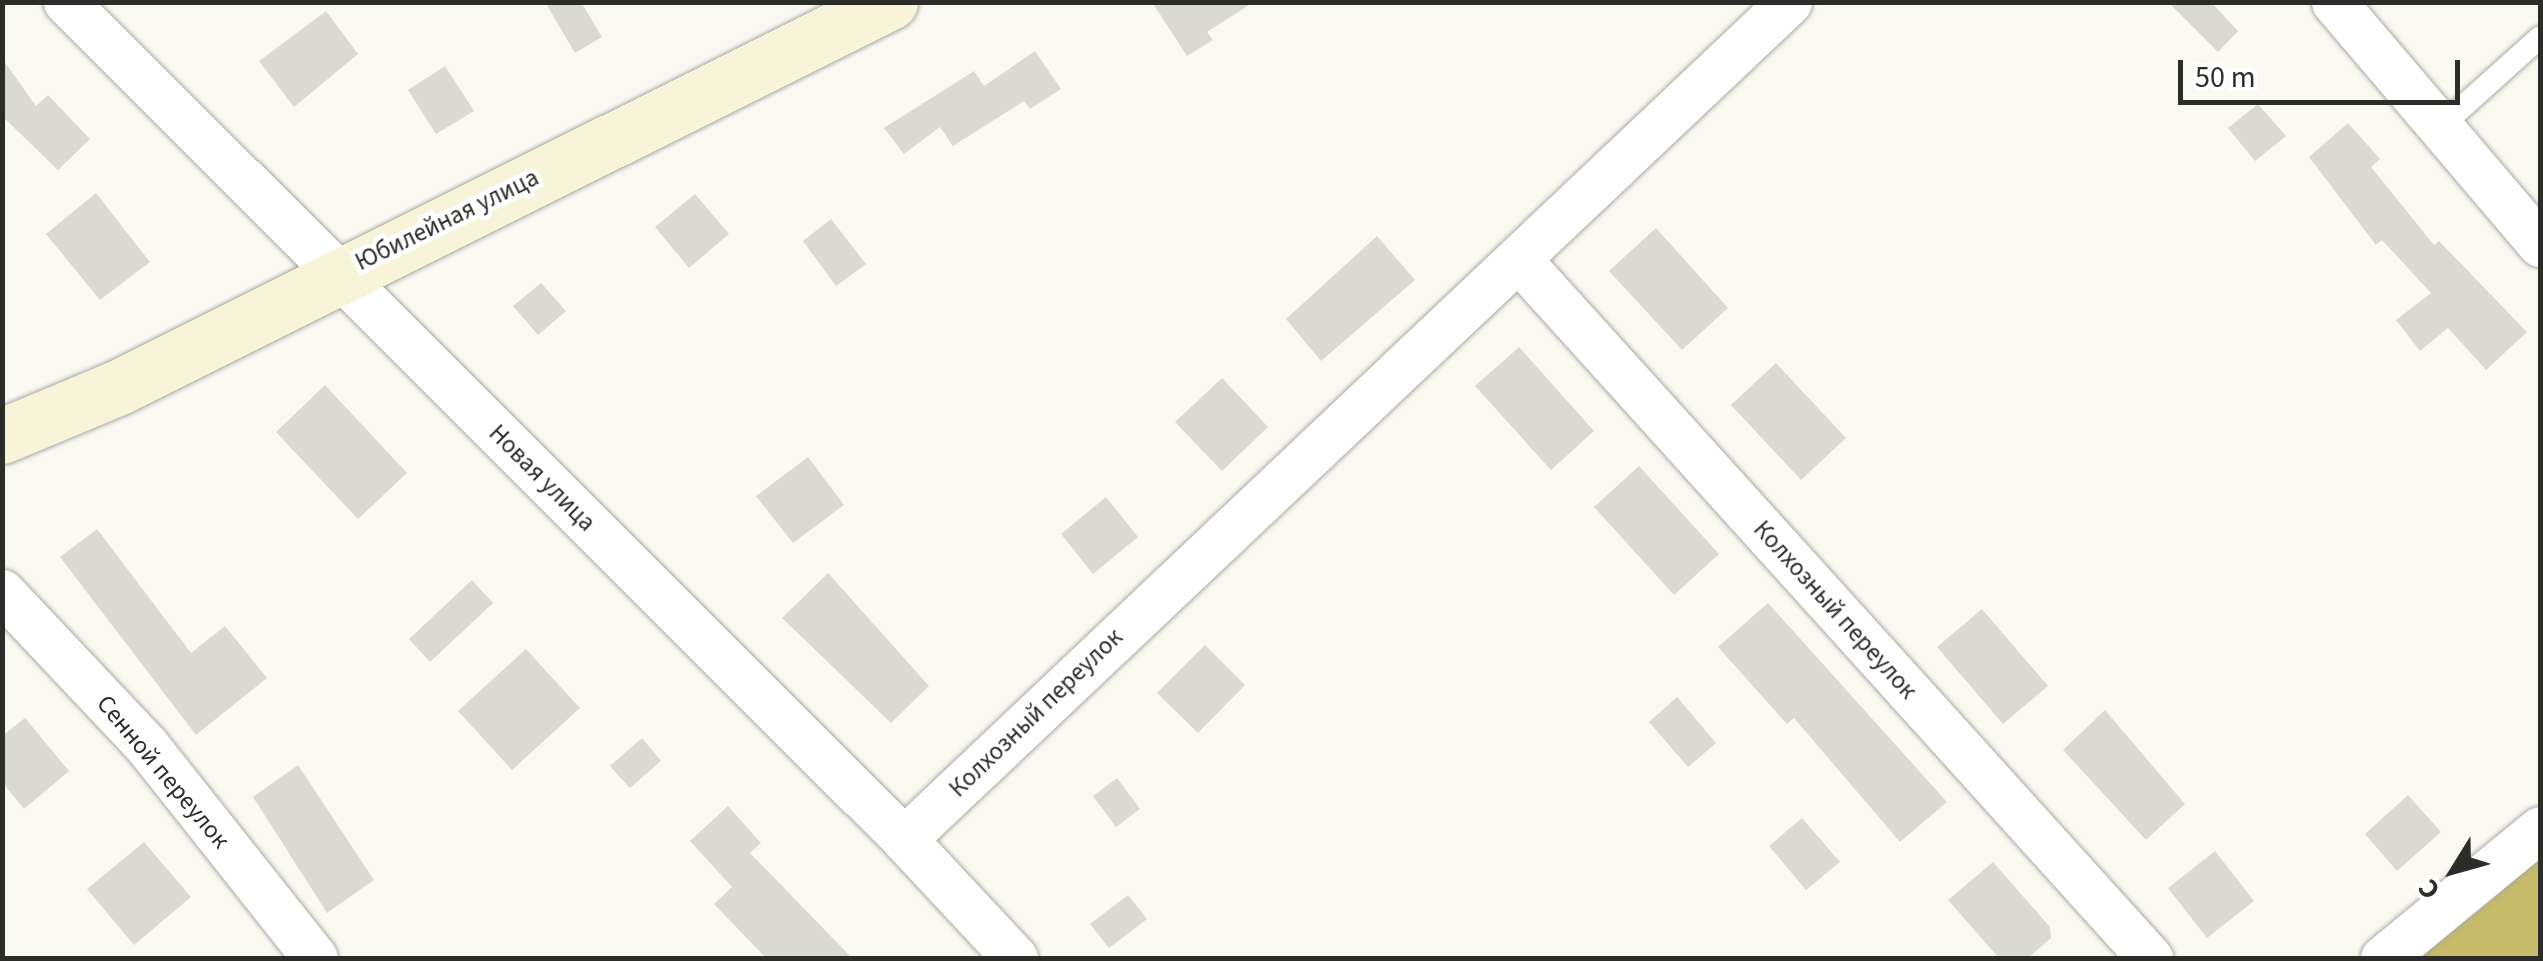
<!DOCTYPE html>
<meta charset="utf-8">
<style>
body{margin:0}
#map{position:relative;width:2543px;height:961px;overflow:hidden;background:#fbfaf2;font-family:"Source Sans 3",sans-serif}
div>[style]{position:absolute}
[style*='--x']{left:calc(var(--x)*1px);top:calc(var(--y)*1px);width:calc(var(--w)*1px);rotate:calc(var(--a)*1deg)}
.forest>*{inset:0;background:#c5bb69}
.building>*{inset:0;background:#dbdad2}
.roads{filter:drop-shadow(0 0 2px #abaaa3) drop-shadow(0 0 2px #abaaa3)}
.lane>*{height:22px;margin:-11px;padding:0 11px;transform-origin:11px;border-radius:11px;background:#fff}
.street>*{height:45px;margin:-22.5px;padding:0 22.5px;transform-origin:22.5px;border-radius:22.5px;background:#fff}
.secondary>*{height:55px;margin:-27.5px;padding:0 27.5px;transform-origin:27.5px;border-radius:27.5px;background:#f7f4da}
span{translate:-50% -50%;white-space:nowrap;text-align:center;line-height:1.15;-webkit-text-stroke:9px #fff;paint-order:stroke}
.street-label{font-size:25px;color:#2c2c29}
.frame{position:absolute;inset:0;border:5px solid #2c2c29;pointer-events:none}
.north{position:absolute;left:2403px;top:821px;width:100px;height:100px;-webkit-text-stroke:8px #fff;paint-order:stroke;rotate:233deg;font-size:28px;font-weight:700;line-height:40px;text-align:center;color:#2c2c29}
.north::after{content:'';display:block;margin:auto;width:35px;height:45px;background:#2c2c29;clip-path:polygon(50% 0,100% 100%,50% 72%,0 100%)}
.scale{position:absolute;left:2178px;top:60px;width:282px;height:45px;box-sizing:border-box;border:5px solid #2c2c29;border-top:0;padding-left:12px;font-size:30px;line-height:35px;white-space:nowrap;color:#2c2c29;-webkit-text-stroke:8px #fff;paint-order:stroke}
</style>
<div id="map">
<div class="forest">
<i style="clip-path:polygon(2540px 848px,2540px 958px,2412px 958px)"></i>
</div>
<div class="building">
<i style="clip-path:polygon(545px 2px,581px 2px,602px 37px,575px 53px)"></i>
<i style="clip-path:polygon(1152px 2px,1254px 2px,1207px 32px,1213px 40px,1187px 56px)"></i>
<i style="clip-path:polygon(2168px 2px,2211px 2px,2238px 31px,2218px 52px)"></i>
<i style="clip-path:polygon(326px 11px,358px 54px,294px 107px,259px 61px)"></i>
<i style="clip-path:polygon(1035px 51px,1061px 89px,1030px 109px,1024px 101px,953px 146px,940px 127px,904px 154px,884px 128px,974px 71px,984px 86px)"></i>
<i style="clip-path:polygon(2px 58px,36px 106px,48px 95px,90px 139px,58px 170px,2px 116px)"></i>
<i style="clip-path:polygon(445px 66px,474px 111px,436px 134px,408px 90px)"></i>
<i style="clip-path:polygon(2258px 104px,2286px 136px,2255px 161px,2228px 128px)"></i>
<i style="clip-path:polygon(2348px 123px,2380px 159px,2371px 167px,2434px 245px,2439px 241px,2527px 332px,2486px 370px,2448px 328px,2420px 351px,2396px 320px,2431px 293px,2382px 240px,2376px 245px,2309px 157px)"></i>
<i style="clip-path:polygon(96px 193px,150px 262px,100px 300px,46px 234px)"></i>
<i style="clip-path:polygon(695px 194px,729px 234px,689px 268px,655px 227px)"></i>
<i style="clip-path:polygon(831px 219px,866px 264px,836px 286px,803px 241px)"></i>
<i style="clip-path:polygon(1656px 228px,1728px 308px,1682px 350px,1609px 271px)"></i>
<i style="clip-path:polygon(1377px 236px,1415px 280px,1321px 361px,1286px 319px)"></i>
<i style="clip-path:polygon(541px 283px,566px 311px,538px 335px,513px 306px)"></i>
<i style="clip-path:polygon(1519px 347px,1594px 431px,1551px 470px,1475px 386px)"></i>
<i style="clip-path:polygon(1776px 363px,1846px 438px,1801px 480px,1731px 405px)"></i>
<i style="clip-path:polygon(1222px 378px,1268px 427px,1222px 471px,1175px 422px)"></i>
<i style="clip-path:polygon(325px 385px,407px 473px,358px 519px,276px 432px)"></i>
<i style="clip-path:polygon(808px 457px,844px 505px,793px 543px,756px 496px)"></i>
<i style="clip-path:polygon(1639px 466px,1719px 554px,1674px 595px,1594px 507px)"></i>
<i style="clip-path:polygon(1106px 497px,1138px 537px,1093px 574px,1061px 534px)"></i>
<i style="clip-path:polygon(97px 529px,191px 653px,225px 626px,267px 678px,196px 735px,60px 557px)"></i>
<i style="clip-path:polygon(828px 573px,929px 686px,891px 723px,782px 618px)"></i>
<i style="clip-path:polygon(472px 580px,493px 603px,430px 662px,409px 639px)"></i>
<i style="clip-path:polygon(1768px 603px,1947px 802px,1900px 842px,1794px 718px,1787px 724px,1718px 647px)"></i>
<i style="clip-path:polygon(1982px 609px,2048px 686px,2003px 724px,1937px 647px)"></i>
<i style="clip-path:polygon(1205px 645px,1245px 685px,1198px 733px,1157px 693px)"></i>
<i style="clip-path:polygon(526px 649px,580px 708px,512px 770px,458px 711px)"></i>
<i style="clip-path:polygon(1677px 697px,1716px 743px,1688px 767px,1649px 722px)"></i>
<i style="clip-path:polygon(2105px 710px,2185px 804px,2146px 840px,2063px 750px)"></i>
<i style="clip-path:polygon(25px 718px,69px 771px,24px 809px,2px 782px,2px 736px)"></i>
<i style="clip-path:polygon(642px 738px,661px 761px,630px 788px,610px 766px)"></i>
<i style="clip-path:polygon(298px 765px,374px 880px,327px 913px,253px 797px)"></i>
<i style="clip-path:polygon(1117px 778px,1140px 809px,1116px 827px,1093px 796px)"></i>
<i style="clip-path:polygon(2408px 795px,2441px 832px,2397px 871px,2365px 834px)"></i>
<i style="clip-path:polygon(728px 806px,761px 843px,750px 853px,852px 958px,766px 958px,714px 904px,732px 887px,690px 841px)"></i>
<i style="clip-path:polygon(1802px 818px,1840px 862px,1806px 890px,1769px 846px)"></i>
<i style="clip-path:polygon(144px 842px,191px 897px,134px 945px,87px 889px)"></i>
<i style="clip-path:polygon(2215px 851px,2254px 901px,2207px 938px,2168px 888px)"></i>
<i style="clip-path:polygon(1993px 862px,2050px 927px,2051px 938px,2028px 958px,1999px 958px,1948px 900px)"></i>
<i style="clip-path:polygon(1128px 895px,1147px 919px,1109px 948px,1090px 924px)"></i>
</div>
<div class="roads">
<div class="lane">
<i style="--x:2438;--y:129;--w:137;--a:-42"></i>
</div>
<div class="street">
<i style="--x:66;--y:2;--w:1184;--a:44.97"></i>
<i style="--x:904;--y:839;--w:163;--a:47"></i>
<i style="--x:2334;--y:2;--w:318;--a:49.6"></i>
<i style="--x:1520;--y:261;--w:940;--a:47.89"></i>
<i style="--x:2;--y:592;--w:212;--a:46.7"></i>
<i style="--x:147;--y:746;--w:270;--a:51.6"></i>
<i style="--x:904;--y:839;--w:1218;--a:-43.4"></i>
<i style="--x:2383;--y:958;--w:203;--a:-39.4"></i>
</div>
<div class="secondary">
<i style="--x:2;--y:436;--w:127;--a:-22.7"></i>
<i style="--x:119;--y:387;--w:862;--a:-26.54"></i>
</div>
</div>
<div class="street-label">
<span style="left:447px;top:220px;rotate:-26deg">Юбилейная улица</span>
<span style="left:542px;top:478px;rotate:45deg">Новая улица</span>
<span style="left:1835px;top:610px;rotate:48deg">Колхозный переулок</span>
<span style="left:1036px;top:713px;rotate:-44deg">Колхозный переулок</span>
<span style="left:163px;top:772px;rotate:50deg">Сенной переулок</span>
</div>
<div class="frame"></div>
<div class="north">С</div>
<div class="scale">50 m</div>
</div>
